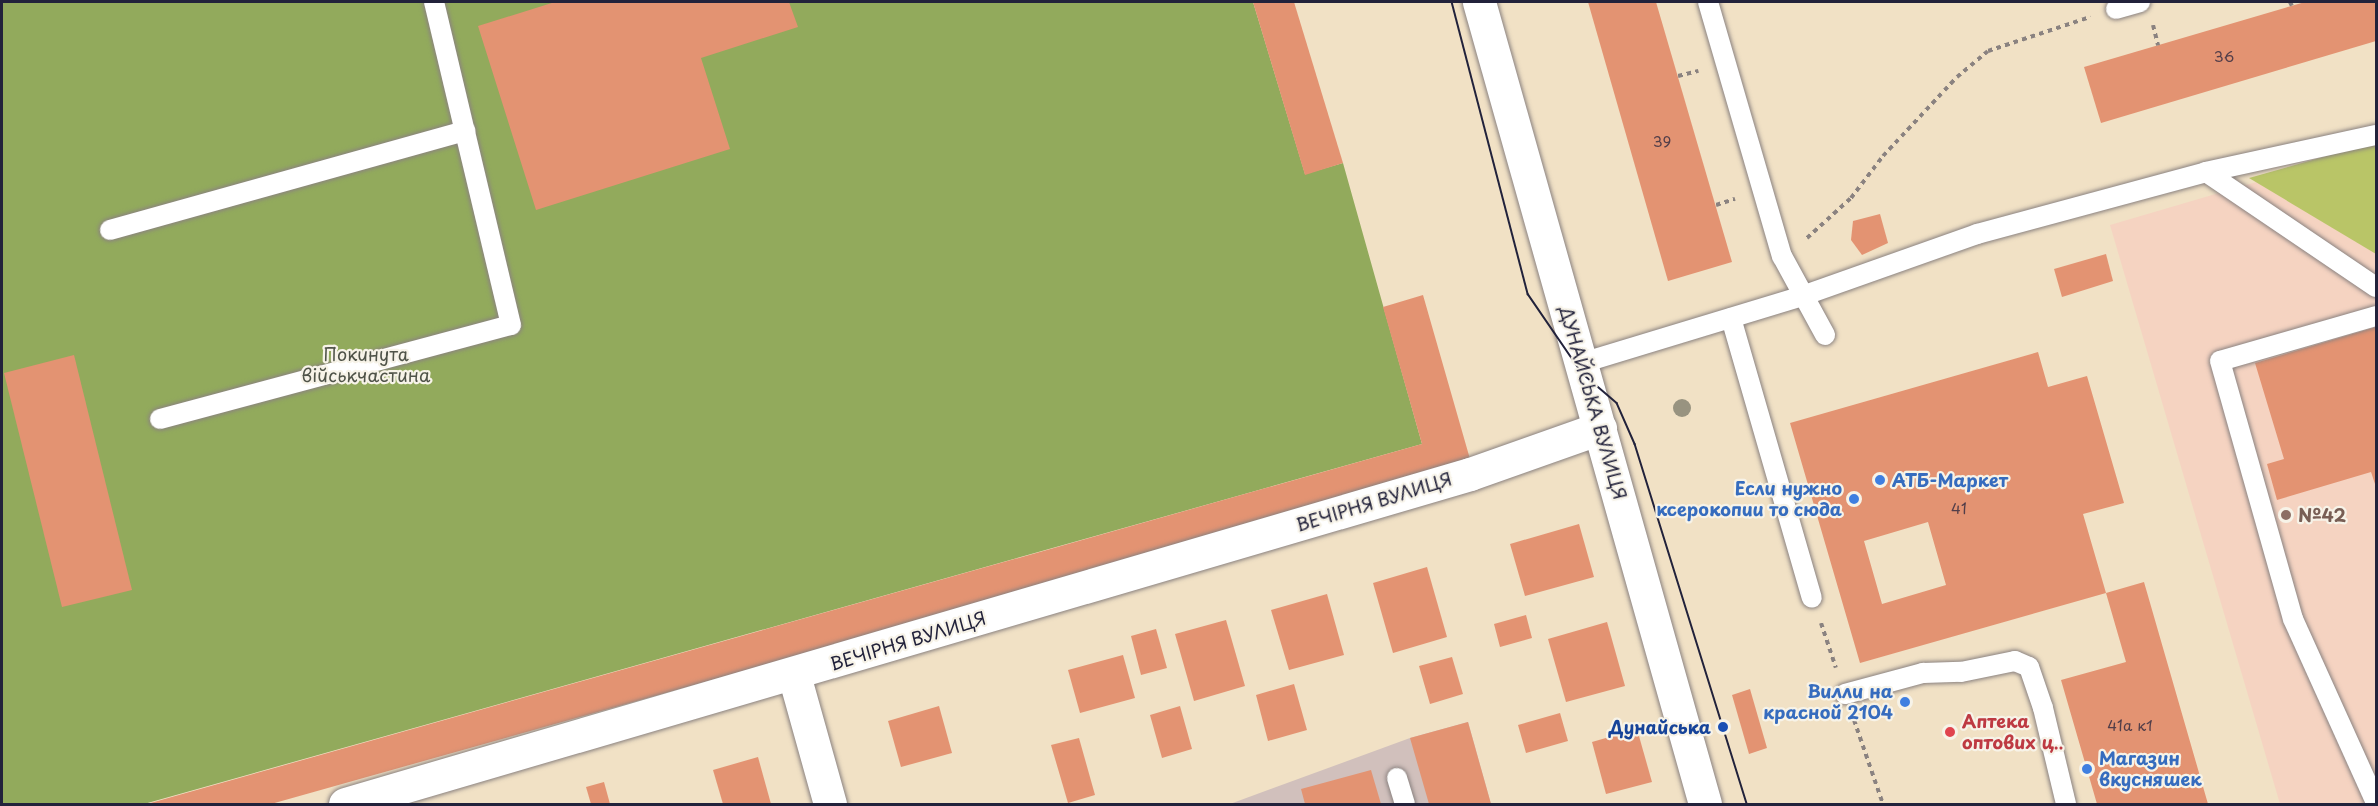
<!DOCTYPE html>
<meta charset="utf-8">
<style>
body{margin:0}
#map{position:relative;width:2378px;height:806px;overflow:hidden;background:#f1e1c5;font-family:"Playpen Sans",sans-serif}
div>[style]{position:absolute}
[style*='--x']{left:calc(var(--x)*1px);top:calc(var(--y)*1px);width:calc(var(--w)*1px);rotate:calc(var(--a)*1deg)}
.built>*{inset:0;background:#f5d3c1}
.industrial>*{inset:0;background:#d1c0bc}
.green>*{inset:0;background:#b9c567}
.forest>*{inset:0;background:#92aa5c}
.building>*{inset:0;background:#e39372}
.path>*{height:4px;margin-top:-2px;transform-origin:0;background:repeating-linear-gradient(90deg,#8a8280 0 4.5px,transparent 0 9px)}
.roads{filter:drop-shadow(0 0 2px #8a8280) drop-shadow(0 0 2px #8a8280)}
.lane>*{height:20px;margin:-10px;padding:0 10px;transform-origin:10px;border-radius:10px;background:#fff}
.street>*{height:33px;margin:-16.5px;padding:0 16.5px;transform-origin:16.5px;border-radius:16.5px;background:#fff}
.secondary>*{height:33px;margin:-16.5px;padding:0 16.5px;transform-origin:16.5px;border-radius:16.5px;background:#fff}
.tram>*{height:1.5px;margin:-0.75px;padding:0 0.75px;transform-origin:0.75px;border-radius:0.75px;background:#22223b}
.trees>*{width:18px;height:18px;margin:-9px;border-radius:50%;background:#989380}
.dots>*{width:16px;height:16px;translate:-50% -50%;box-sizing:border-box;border:3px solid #f7f3e8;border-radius:50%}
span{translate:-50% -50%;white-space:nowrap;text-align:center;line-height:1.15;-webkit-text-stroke:4.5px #f7f3e8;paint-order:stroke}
.number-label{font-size:15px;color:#523e49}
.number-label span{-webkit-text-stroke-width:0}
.park-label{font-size:18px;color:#4f5348}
.street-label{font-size:18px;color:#22223b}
.shop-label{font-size:18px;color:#366cbe;font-weight:700}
.left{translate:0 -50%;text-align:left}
.right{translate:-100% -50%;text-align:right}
.education-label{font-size:18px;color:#785e54;font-weight:700}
.health-label{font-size:18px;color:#be3a42;font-weight:700}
.transit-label{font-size:18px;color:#164399;font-weight:700}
.frame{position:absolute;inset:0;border:3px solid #22223b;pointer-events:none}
</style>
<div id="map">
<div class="built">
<i style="clip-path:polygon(2376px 147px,2376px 804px,2280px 804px,2110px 225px)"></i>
</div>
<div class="industrial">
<i style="clip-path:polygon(1468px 722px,1491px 804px,1230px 804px,1410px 738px)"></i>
</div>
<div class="green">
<i style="clip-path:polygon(2376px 142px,2376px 254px,2249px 178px)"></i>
</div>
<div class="forest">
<i style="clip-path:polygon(2px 2px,1253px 2px,1305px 174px,1343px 163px,1422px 444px,144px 804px,2px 804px)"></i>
</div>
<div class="building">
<i style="clip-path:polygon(555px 2px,789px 2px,798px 27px,701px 58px,730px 149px,536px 210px,478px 26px)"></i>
<i style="clip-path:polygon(1253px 2px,1294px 2px,1343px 163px,1305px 175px)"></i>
<i style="clip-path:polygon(1588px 2px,1656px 2px,1732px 262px,1668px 281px)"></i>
<i style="clip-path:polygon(2305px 2px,2376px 2px,2376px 41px,2101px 123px,2084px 67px)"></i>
<i style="clip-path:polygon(1880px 214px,1888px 243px,1862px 255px,1851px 240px,1853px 221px)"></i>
<i style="clip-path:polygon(2106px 254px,2113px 281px,2062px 297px,2054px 269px)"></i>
<i style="clip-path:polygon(1423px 295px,1472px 466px,271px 804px,147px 804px,1422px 444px,1383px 307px)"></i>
<i style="clip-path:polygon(2376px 327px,2376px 487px,2371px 472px,2277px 500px,2267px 464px,2284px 459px,2255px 363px)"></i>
<i style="clip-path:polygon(evenodd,2038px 352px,2048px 387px,2087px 376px,2124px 503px,2083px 514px,2106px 593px,2144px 582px,2208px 804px,2097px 804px,2061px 680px,2126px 662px,2106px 593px,1860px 663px,1790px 423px,2038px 352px,1928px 522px,1946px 585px,1882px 604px,1864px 541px,1928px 522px)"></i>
<i style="clip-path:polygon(74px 355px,132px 590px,62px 607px,4px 373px)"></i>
<i style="clip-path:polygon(1579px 524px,1594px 577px,1525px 596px,1510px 544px)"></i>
<i style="clip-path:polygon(1427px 567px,1447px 637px,1393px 653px,1373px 583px)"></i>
<i style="clip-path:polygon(1327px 594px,1344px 655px,1289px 670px,1271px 610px)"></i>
<i style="clip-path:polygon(1526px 615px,1532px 638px,1500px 647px,1494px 624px)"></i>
<i style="clip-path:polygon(1226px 620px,1245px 686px,1194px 701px,1175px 634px)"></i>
<i style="clip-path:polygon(1607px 622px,1625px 686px,1566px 702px,1548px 639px)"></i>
<i style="clip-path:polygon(1156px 629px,1167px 668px,1141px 675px,1131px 636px)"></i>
<i style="clip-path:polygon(1123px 655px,1135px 698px,1080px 713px,1068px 670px)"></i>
<i style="clip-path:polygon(1452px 657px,1463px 694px,1430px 704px,1419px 666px)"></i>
<i style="clip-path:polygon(1294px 684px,1307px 730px,1268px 741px,1256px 695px)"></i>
<i style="clip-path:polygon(1750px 689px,1767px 748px,1749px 754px,1732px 695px)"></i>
<i style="clip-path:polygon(939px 706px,952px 753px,901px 767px,888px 721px)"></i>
<i style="clip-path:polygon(1180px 706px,1192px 749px,1162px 758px,1150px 715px)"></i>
<i style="clip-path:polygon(1560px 713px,1568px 741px,1526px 753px,1518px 725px)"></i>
<i style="clip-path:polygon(1468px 722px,1491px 804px,1429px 804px,1410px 738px)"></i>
<i style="clip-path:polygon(1637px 729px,1652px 782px,1606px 794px,1592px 742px)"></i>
<i style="clip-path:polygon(1079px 738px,1095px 795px,1068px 803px,1051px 745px)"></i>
<i style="clip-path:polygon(758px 757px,771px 804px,723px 804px,713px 770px)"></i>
<i style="clip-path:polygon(1371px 770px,1381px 804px,1305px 804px,1301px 789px)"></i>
<i style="clip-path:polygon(604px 782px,610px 804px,591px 804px,586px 787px)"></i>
</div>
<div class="path">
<i style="--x:2290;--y:2;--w:4;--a:63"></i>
<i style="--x:2153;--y:25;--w:21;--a:76"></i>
<i style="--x:1678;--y:76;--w:21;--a:-14"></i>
<i style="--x:1716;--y:205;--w:20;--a:-18"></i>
<i style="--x:1807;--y:238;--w:59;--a:-42.3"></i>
<i style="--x:1851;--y:198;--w:53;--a:-52.7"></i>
<i style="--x:1883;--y:156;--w:108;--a:-46.9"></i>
<i style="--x:1957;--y:77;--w:40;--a:-40"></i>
<i style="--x:1988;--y:51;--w:108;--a:-18.4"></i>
<i style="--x:1821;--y:623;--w:47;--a:71.6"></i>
<i style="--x:1854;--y:720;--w:89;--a:71"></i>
</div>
<div class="roads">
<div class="lane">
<i style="--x:1708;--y:2;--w:265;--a:73.8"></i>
<i style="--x:1782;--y:256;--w:90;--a:61.4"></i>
<i style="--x:2116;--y:9;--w:25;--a:-16"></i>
<i style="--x:2206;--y:172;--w:205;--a:34.1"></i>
<i style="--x:110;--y:230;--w:369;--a:-15.6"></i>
<i style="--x:2376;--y:316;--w:162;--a:163.9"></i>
<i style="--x:2220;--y:361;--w:268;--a:74.2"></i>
<i style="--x:2293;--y:619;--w:202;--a:65.7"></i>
<i style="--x:1731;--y:318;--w:291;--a:73.9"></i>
<i style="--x:1582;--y:363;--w:230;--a:-16.9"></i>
<i style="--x:1802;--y:296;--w:186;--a:-19.5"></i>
<i style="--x:1977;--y:234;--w:237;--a:-15.1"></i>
<i style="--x:2206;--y:172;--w:174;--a:-12.3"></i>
<i style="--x:160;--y:419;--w:363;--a:-15"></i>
<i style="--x:511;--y:325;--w:332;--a:-103.4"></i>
<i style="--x:1845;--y:694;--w:81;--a:-15.1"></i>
<i style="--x:1923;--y:673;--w:38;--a:-2"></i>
<i style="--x:1961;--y:672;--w:55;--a:-11.5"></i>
<i style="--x:2015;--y:661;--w:15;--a:23"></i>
<i style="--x:2029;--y:667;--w:43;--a:71.1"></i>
<i style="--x:2043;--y:708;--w:99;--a:76.5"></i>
<i style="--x:1397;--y:778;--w:27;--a:73"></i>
</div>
<div class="street">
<i style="--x:794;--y:675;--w:134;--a:74.4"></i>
<i style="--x:345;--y:804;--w:1172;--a:-16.35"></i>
<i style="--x:1470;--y:474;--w:138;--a:-19.5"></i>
</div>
<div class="secondary">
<i style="--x:1479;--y:2;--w:833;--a:74.26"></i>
</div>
</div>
<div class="tram">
<i style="--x:1452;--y:2;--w:302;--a:75.4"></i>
<i style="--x:1528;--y:294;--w:96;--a:55.6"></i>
<i style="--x:1582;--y:373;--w:46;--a:40.6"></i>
<i style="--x:1617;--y:403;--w:45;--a:66.3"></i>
<i style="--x:1635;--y:444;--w:377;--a:72.7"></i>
</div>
<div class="trees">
<i style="left:1682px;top:408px"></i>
</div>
<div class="dots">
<i style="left:1880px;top:480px;background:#3f7fe0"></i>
<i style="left:1854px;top:499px;background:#3f7fe0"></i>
<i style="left:2286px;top:515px;background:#8d6e63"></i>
<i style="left:1905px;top:702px;background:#3f7fe0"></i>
<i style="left:1723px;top:727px;background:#1a4fb4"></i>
<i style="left:1950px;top:732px;background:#e0444e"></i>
<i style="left:2087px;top:769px;background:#3f7fe0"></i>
</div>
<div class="number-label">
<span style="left:2224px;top:56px">36</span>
<span style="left:1662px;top:141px">39</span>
<span style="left:1959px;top:508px">41</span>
<span style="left:2130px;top:725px">41а к1</span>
</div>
<div class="park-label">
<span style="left:366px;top:365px">Покинута<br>військчастина</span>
</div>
<div class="street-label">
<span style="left:1593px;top:403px;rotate:74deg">ДУНАЙСЬКА ВУЛИЦЯ</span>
<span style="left:1374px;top:502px;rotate:-17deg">ВЕЧІРНЯ ВУЛИЦЯ</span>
<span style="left:908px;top:641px;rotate:-17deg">ВЕЧІРНЯ ВУЛИЦЯ</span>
</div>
<div class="shop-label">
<span class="left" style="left:1892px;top:480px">АТБ-Маркет</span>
<span class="right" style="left:1842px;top:499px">Если нужно<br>ксерокопии то сюда</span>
<span class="right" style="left:1893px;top:702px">Вилли на<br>красной 2104</span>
<span class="left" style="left:2099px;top:769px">Магазин<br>вкусняшек</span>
</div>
<div class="education-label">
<span class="left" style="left:2298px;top:515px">№42</span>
</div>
<div class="health-label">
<span class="left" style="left:1962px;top:732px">Аптека<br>оптових ц‥</span>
</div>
<div class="transit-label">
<span class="right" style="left:1711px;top:727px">Дунайська</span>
</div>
<div class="frame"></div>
</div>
